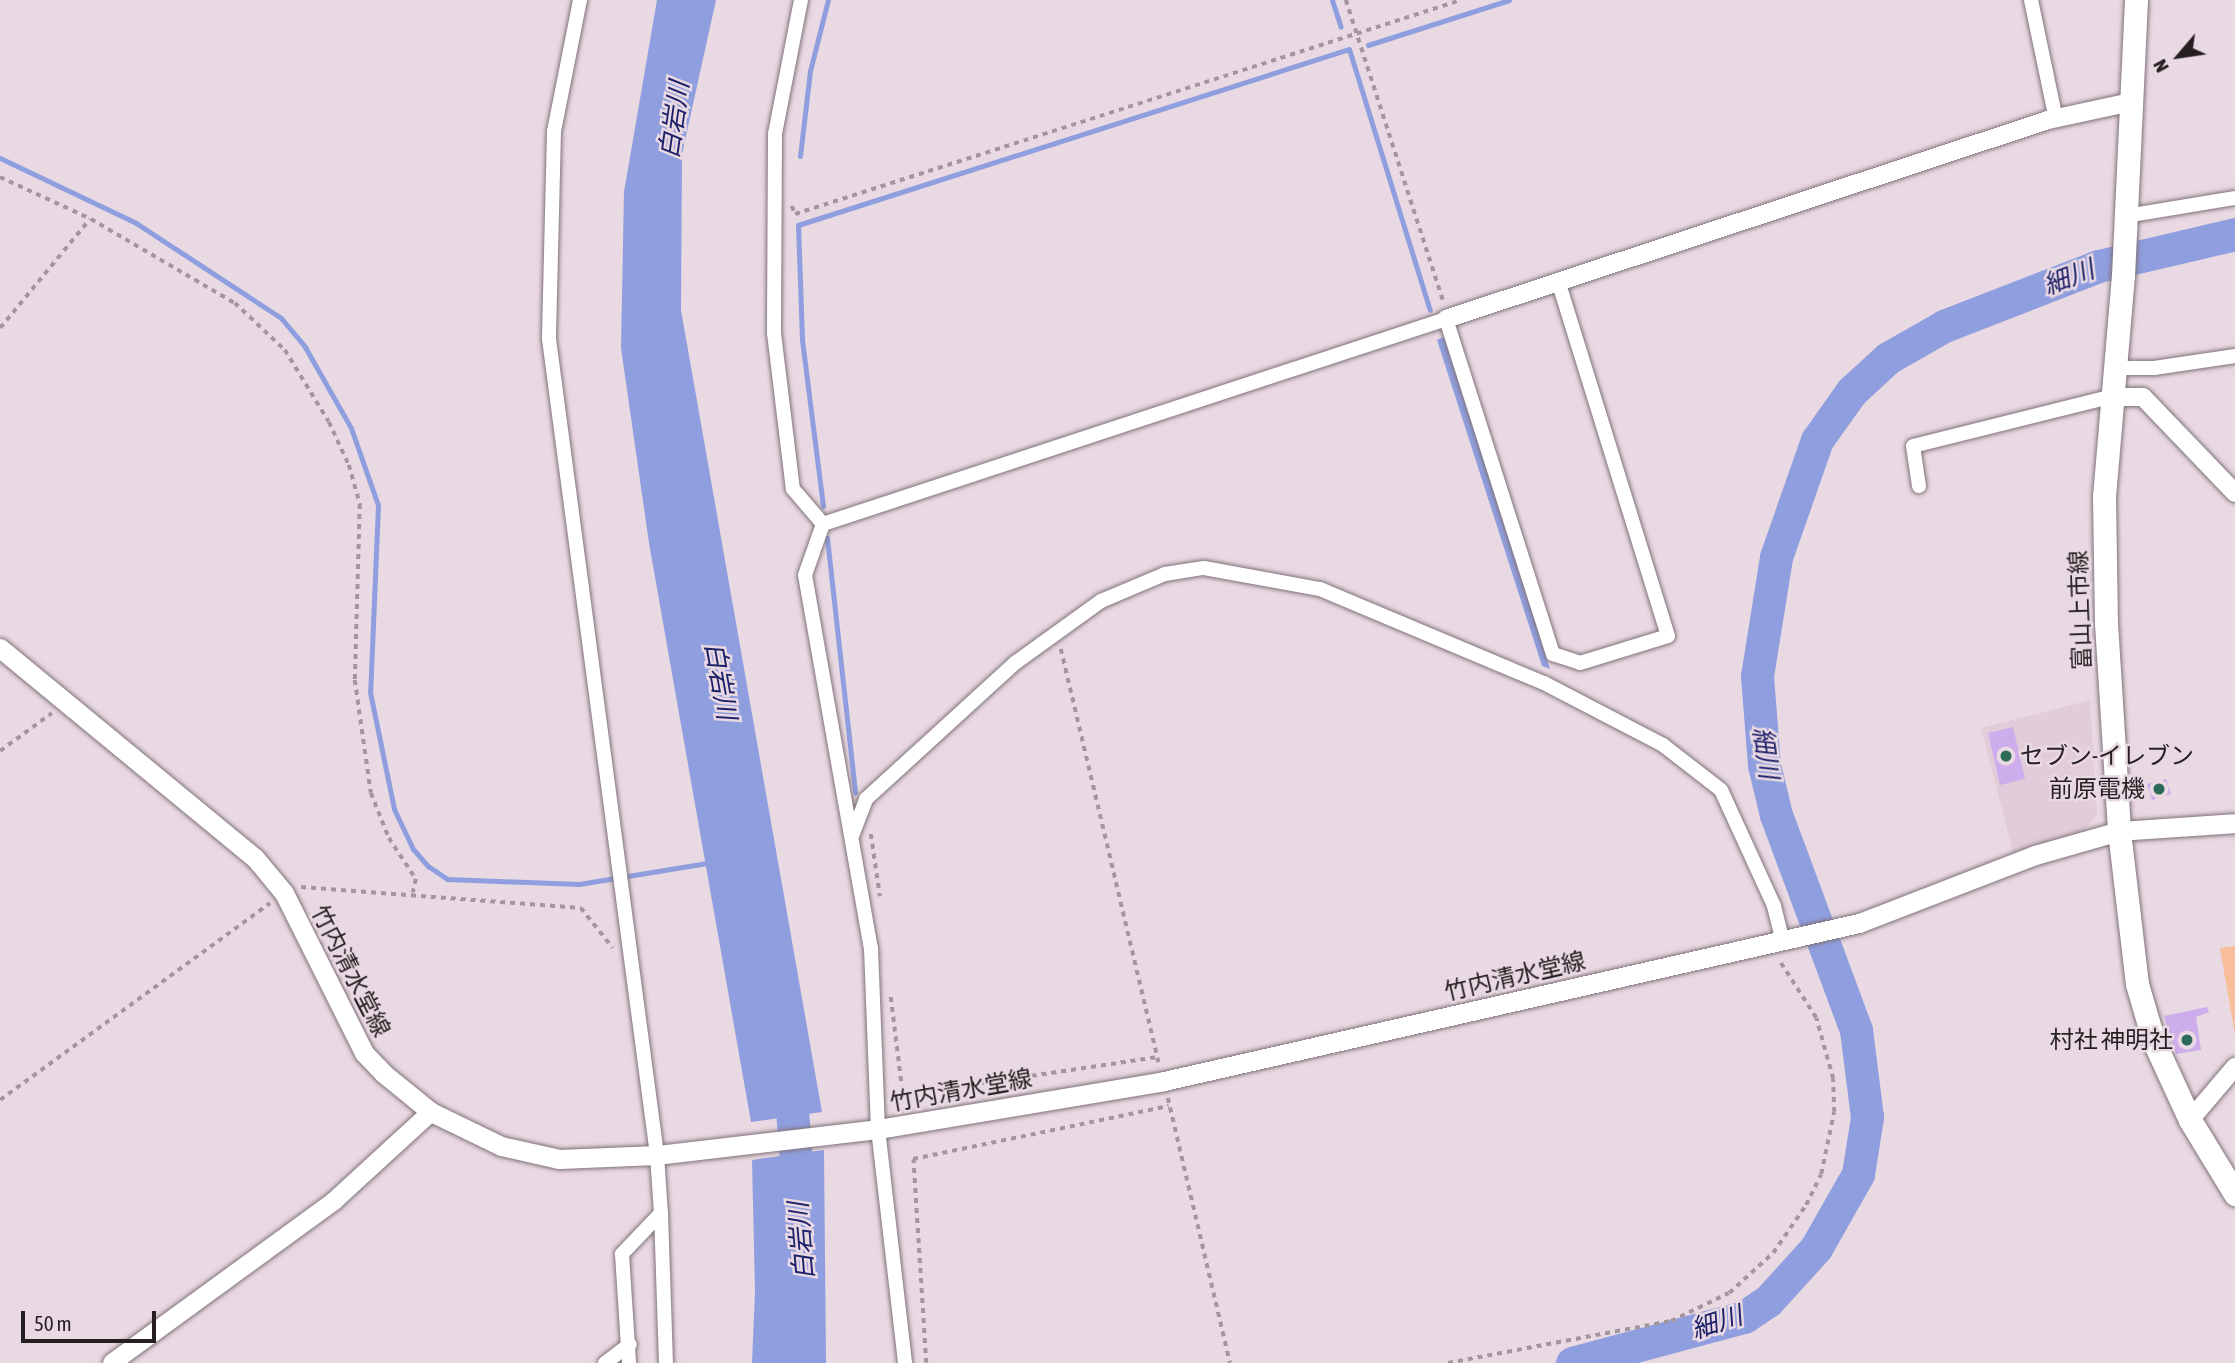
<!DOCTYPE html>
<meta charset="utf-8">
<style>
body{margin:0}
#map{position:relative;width:2235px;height:1363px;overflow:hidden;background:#e9d9e2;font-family:"Asap Condensed","Noto Sans JP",sans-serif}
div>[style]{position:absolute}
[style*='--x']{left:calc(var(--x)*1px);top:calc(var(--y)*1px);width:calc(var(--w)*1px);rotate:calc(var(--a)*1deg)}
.built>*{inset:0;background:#e2ccd9}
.green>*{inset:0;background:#f8bd9a}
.water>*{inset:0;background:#8f9ede}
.stream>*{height:5px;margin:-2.5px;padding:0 2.5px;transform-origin:2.5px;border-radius:2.5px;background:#8f9ede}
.river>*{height:33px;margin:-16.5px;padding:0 16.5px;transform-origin:16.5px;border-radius:16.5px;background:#8f9ede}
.building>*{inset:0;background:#ceaded}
.path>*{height:3.5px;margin-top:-1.75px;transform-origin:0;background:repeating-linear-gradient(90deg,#a3969d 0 5px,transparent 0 10px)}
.roads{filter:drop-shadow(0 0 2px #80727a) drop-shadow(0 0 2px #80727a)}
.minor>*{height:14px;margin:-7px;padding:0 7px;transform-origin:7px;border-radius:7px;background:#fff}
.tertiary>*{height:18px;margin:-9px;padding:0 9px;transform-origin:9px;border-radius:9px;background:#fff}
.secondary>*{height:19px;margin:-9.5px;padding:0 9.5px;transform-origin:9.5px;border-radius:9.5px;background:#fff}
.primary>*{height:23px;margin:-11.5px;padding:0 11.5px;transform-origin:11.5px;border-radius:11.5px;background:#fff}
.dots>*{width:19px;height:19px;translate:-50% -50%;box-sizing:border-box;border:4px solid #e9d9e2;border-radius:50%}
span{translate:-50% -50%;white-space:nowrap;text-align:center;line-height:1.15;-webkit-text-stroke:5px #e9d9e2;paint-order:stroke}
.street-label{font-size:24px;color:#251f22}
.poi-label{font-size:24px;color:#251f22}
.left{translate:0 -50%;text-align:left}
.right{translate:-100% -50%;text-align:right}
.water-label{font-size:26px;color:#1d216a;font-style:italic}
.north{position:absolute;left:2144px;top:21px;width:70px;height:70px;-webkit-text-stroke:5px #e9d9e2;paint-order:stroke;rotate:241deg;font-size:19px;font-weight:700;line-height:28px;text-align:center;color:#251f22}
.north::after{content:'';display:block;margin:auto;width:24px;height:32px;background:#251f22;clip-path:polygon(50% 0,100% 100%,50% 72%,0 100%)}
.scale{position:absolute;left:21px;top:1311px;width:135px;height:32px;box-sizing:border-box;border:4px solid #251f22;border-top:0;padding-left:9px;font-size:21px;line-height:24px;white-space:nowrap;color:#251f22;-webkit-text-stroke:5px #e9d9e2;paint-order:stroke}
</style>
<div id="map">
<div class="built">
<i style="clip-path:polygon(2090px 700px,2097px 815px,2084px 831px,2013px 852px,1981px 728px)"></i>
</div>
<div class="green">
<i style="clip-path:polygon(2235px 946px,2235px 1035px,2220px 948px)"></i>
</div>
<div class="water">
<i style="clip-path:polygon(657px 0,716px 0,682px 154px,681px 310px,822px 1112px,751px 1122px,649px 543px,621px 348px,624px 192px)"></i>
<i style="clip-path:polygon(1444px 337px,1550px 669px,1542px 666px,1437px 340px)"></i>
<i style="clip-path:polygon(824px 1150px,826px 1363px,752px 1363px,755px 1292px,752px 1160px)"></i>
</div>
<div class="stream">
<i style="--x:1332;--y:0;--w:28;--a:72"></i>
<i style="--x:1368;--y:45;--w:148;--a:-17.7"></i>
<i style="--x:800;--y:156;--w:86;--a:-83.3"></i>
<i style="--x:810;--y:71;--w:73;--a:-75.8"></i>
<i style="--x:0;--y:158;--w:151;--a:25.5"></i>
<i style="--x:136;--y:223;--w:173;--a:33.2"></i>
<i style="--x:281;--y:318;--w:38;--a:50"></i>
<i style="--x:305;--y:347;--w:93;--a:60.4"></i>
<i style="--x:351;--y:428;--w:82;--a:70.7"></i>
<i style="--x:378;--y:505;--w:187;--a:92.4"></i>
<i style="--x:370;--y:692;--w:119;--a:78.4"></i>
<i style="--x:394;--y:809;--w:44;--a:64.6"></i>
<i style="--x:413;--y:849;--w:23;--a:49"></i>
<i style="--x:428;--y:866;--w:23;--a:34"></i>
<i style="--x:447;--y:879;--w:132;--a:2.2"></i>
<i style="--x:579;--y:884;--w:136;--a:-9.3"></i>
<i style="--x:823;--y:506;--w:168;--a:-97.2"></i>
<i style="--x:802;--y:339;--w:114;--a:-92"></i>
<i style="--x:798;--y:225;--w:578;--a:-17.71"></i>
<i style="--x:1349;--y:49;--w:273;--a:72.8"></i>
<i style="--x:827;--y:538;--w:256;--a:83.7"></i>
</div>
<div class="river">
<i style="--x:789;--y:1073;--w:124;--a:85.4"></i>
<i style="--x:1572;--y:1363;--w:178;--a:-15"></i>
<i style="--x:1744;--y:1317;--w:29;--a:-34"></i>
<i style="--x:1768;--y:1301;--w:72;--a:-47.8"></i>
<i style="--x:1816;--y:1248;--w:85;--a:-60.4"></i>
<i style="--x:1858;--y:1174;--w:58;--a:-81"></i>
<i style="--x:1867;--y:1117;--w:88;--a:-97.2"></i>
<i style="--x:1856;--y:1030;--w:229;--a:-110.4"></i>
<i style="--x:1776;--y:815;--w:51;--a:-103.5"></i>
<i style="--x:1764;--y:765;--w:89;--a:-94.5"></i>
<i style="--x:1757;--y:676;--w:121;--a:-80.9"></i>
<i style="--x:1776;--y:557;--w:124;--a:-70.7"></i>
<i style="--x:1817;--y:440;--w:60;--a:-54.5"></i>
<i style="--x:1852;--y:391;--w:49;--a:-42.5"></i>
<i style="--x:1888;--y:358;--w:64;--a:-29.7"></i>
<i style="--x:1944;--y:326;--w:166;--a:-21.2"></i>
<i style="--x:2099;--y:266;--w:140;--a:-13.2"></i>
</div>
<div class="building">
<i style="clip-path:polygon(2013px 727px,2025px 779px,2000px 785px,1988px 733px)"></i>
<i style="clip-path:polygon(2166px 779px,2171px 794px,2152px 800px,2147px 784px)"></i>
<i style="clip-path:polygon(2207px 1007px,2209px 1012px,2196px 1017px,2201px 1050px,2176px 1054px,2164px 1016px)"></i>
</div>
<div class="path">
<i style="--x:1346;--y:0;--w:318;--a:72.1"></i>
<i style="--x:0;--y:177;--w:100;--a:24.8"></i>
<i style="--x:91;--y:219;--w:167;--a:30.3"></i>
<i style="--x:235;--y:303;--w:69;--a:43.2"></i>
<i style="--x:285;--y:350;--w:84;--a:58.6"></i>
<i style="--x:329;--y:422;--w:47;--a:65.1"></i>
<i style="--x:349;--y:465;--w:41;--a:74.2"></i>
<i style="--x:360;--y:504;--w:176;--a:91.6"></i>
<i style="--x:355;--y:680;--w:114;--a:81.9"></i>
<i style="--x:371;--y:793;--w:48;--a:68.2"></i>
<i style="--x:389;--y:838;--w:49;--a:56.6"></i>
<i style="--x:416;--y:879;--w:14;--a:102"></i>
<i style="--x:792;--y:206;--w:9;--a:69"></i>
<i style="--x:795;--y:214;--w:700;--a:-17.81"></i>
<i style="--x:0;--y:328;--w:141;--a:-50.5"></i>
<i style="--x:1061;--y:649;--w:426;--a:76.7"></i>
<i style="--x:0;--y:751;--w:64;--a:-36.2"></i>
<i style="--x:871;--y:834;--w:63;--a:81.7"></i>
<i style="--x:301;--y:887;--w:281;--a:4.3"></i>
<i style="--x:581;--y:908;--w:51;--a:51.3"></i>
<i style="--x:891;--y:997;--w:99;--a:83"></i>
<i style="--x:903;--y:1095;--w:256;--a:-8.5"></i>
<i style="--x:1168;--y:1098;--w:272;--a:76.8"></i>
<i style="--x:0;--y:1100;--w:334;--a:-36.1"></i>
<i style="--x:926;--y:1363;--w:204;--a:-93.6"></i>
<i style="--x:913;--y:1159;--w:261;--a:-11.7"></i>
<i style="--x:1448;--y:1363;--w:227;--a:-10.7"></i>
<i style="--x:1671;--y:1321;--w:64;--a:-25.8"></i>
<i style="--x:1729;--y:1293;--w:59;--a:-42.3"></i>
<i style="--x:1773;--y:1253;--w:58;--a:-55.5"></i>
<i style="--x:1806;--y:1205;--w:34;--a:-64"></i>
<i style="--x:1821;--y:1174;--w:63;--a:-78.2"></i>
<i style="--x:1834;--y:1112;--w:33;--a:-92"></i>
<i style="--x:1833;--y:1079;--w:63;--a:-105.6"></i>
<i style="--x:1816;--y:1018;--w:70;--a:-122.8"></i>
</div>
<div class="roads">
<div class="minor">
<i style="--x:580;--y:0;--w:134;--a:101.2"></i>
<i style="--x:554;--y:131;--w:208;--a:91.4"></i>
<i style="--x:549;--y:339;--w:823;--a:82.46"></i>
<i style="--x:657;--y:1155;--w:58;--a:86.1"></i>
<i style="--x:661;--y:1213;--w:57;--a:133.6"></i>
<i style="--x:622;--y:1254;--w:109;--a:86.3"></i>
<i style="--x:801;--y:0;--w:136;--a:101"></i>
<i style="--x:775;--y:134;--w:199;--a:90.3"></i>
<i style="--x:774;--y:333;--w:157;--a:83.1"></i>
<i style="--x:793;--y:489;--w:46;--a:49.4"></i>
<i style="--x:2031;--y:0;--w:117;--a:78.2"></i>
<i style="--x:2055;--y:115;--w:9;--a:144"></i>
<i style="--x:2126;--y:216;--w:110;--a:-9.4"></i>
<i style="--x:2115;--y:368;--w:39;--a:0"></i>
<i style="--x:2154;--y:368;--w:82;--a:-8.4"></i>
<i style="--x:1919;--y:486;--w:40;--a:-98.5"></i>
<i style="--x:1913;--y:446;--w:203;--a:-14"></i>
<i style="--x:823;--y:524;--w:656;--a:-18.21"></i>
<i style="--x:1446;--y:319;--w:352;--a:72.3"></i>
<i style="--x:1553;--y:654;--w:28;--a:18"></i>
<i style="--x:1580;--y:663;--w:92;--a:-17.1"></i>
<i style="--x:1668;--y:636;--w:372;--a:-107.2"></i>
<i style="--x:823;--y:524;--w:54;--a:109.4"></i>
<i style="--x:805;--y:575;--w:379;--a:80"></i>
<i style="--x:871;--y:948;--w:181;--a:87.8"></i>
<i style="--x:878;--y:1129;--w:236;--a:83.4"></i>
<i style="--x:852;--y:836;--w:40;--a:-69"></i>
<i style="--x:866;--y:799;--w:202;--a:-42.4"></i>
<i style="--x:1015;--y:663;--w:106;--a:-35.8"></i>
<i style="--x:1101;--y:601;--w:69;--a:-22.9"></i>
<i style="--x:1165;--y:574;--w:39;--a:-9"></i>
<i style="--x:1204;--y:568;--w:118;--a:10.3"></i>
<i style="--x:1320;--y:589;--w:243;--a:22.8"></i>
<i style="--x:1544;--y:683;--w:134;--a:27.5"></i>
<i style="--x:1663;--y:745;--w:73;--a:37.8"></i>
<i style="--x:1721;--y:790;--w:128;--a:65.4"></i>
<i style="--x:1774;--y:906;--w:36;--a:76"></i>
<i style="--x:661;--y:1213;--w:150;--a:88.1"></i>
<i style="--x:605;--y:1363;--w:31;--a:-37"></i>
</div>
<div class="tertiary">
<i style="--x:1446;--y:319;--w:634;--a:-18.29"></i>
<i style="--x:2048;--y:120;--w:85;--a:-12.2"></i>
<i style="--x:2110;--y:397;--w:33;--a:0"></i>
<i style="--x:2143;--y:397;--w:133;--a:46.2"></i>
<i style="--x:2190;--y:1120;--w:70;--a:-49.7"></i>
<i style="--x:112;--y:1363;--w:275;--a:-36.1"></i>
<i style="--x:334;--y:1201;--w:132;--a:-42.5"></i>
</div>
<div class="secondary">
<i style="--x:0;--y:648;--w:330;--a:39.5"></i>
<i style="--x:255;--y:858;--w:45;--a:50.4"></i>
<i style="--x:284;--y:893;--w:179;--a:63.4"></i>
<i style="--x:364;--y:1053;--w:28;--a:46"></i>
<i style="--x:383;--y:1073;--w:62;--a:39.1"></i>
<i style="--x:431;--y:1112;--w:78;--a:25.9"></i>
<i style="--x:501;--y:1146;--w:59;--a:12.6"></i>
<i style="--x:559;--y:1159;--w:98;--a:-2.3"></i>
<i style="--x:657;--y:1155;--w:223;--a:-6.7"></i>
<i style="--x:878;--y:1129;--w:290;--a:-9.5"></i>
<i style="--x:1164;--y:1081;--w:713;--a:-12.81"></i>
<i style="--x:1859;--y:923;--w:189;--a:-21.1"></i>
<i style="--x:2035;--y:855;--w:87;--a:-15.9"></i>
<i style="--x:2119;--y:831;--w:116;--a:-3.9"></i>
</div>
<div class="primary">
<i style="--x:2136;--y:0;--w:275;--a:92.7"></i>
<i style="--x:2123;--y:275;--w:222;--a:94.9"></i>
<i style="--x:2104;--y:496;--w:127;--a:89.1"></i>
<i style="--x:2106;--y:623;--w:208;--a:86.4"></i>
<i style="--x:2119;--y:831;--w:154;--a:83.3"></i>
<i style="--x:2137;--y:984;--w:60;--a:73.7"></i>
<i style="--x:2154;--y:1042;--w:86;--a:65.2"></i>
<i style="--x:2190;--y:1120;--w:87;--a:58.7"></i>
</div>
</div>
<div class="dots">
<i style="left:2006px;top:756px;background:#2c6a57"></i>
<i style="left:2159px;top:789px;background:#2c6a57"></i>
<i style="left:2187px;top:1040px;background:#2c6a57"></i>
</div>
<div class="street-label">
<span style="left:2080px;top:610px;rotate:-92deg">富山上市線</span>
<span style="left:351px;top:971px;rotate:63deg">竹内清水堂線</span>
<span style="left:1515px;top:976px;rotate:-13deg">竹内清水堂線</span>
<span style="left:961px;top:1090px;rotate:-10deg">竹内清水堂線</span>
</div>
<div class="poi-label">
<span class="left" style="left:2020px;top:756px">セブン-イレブン</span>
<span class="right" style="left:2145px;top:789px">前原電機</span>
<span class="right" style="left:2173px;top:1040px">村社 神明社</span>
</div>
<div class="water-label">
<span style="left:675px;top:120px;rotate:-82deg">白岩川</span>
<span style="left:2069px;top:278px;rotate:-21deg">細川</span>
<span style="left:720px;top:681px;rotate:80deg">白岩川</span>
<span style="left:1765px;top:753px;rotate:82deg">細川</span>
<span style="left:802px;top:1241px;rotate:-95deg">白岩川</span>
<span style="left:1717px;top:1323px;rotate:-18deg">細川</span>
</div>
<div class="north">N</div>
<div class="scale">50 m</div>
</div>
